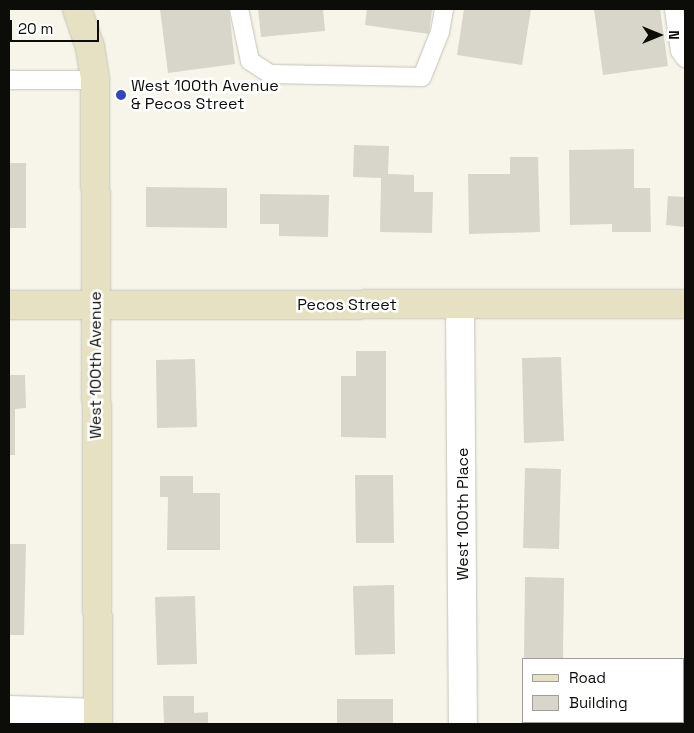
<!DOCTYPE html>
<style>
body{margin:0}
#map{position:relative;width:694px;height:733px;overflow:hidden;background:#f7f5ea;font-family:"Space Grotesk",sans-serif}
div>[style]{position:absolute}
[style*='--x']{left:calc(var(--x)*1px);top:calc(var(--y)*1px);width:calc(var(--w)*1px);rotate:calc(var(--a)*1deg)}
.building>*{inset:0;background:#d8d6cb}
.roads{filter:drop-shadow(0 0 1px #c4c2b8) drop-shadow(0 0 1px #c4c2b8)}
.lane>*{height:18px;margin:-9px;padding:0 9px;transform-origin:9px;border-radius:9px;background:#fff}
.street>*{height:28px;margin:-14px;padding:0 14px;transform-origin:14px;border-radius:14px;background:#fff}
.secondary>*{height:28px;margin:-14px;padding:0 14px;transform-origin:14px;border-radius:14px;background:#e6e1c2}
.dots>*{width:14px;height:14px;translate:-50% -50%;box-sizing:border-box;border:2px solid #fff;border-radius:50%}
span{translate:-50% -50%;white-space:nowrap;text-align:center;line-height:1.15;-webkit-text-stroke:5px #fff;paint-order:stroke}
.poi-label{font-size:16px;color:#0c0c08}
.left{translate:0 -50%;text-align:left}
.street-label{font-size:16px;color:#0c0c08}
.frame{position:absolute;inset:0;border:10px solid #0c0c08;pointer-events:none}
.legend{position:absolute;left:522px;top:658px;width:162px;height:65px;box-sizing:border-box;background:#fff;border:1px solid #9e9e9c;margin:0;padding:6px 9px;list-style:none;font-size:15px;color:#0c0c08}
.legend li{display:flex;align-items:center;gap:10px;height:25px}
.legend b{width:25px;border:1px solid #9e9e9c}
.north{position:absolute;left:634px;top:10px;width:50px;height:50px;-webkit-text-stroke:4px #fff;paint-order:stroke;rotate:90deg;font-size:14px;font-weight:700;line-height:20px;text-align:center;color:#0c0c08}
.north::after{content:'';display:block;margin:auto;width:18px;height:22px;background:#0c0c08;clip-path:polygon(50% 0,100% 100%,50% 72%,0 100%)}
.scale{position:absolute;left:10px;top:20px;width:89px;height:22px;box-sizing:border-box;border:2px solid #0c0c08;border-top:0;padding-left:6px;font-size:15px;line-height:18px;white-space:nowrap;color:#0c0c08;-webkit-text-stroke:4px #fff;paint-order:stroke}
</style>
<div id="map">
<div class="building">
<i style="clip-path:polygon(160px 9px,229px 9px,235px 64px,168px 73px)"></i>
<i style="clip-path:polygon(258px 9px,323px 9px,325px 31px,261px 37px)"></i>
<i style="clip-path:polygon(367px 9px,432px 9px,429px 34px,365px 25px)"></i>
<i style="clip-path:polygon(464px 9px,531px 9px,522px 65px,457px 55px)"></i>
<i style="clip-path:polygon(594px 9px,660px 9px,668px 66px,603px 75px)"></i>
<i style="clip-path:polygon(354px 145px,389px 146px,388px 174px,414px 175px,414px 192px,433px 192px,432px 233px,380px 232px,381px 178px,353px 177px)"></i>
<i style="clip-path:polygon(634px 149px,634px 188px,650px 188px,651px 232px,612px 232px,612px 224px,570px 225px,569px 150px)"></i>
<i style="clip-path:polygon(510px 157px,538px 157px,540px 232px,469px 234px,468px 174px,510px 174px)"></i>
<i style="clip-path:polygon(9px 163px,26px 163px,26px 228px,9px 228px)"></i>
<i style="clip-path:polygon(146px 187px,227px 188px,227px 228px,146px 227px)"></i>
<i style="clip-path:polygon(260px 194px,329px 195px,328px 237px,279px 236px,279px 224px,260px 224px)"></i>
<i style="clip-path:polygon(668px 196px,685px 197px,685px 227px,666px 225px)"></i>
<i style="clip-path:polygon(356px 351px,386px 351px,386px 438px,341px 437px,341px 376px,356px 376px)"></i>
<i style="clip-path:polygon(561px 357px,564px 441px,524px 443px,522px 358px)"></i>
<i style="clip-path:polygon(195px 359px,197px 427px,157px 428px,156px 360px)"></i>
<i style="clip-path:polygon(9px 375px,25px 375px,26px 408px,15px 409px,15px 455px,9px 455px)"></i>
<i style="clip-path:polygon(525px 468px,561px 469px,559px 549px,523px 548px)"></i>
<i style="clip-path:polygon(355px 475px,393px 475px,394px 543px,356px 543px)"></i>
<i style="clip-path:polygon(160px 476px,193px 476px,193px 493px,220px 493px,220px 550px,167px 550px,168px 497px,160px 497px)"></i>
<i style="clip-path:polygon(9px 544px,26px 544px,24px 635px,9px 635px)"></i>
<i style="clip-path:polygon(525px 577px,564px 578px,563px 659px,524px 659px)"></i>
<i style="clip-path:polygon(394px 585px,395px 654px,355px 655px,353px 586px)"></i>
<i style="clip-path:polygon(195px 596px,197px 664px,157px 665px,155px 597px)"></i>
<i style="clip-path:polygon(163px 696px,194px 696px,194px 713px,208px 712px,208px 724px,164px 724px)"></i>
<i style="clip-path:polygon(337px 699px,393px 699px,393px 724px,337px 724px)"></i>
<i style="clip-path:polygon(521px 722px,561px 722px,561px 724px,521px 724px)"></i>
</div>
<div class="roads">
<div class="lane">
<i style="--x:239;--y:9;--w:53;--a:78.1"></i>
<i style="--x:250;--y:61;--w:24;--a:33"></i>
<i style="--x:270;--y:74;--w:152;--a:1.1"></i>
<i style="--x:422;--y:77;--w:48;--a:-68.2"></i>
<i style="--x:440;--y:32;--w:23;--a:-80"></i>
<i style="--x:674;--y:9;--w:42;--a:81.9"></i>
<i style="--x:680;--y:51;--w:9;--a:54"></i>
<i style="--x:9;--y:80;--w:86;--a:0"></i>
</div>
<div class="street">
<i style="--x:460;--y:305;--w:419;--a:89.6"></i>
<i style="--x:9;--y:710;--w:89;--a:1.9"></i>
</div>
<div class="secondary">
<i style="--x:77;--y:9;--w:40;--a:71.1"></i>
<i style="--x:90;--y:47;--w:33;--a:81"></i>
<i style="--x:95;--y:80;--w:644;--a:89.73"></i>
<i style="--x:9;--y:305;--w:676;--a:-0.08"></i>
</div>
</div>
<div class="dots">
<i style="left:121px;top:95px;background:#3646b8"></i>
</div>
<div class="poi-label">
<span class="left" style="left:131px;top:95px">West 100th Avenue<br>&amp; Pecos Street</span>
</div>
<div class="street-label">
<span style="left:347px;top:305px">Pecos Street</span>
<span style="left:96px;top:365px;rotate:-90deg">West 100th Avenue</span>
<span style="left:463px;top:514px;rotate:-90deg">West 100th Place</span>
</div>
<div class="frame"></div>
<ul class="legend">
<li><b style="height:6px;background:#e6e1c2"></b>Road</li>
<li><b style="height:14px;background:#d8d6cb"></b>Building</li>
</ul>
<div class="north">N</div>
<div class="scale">20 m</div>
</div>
